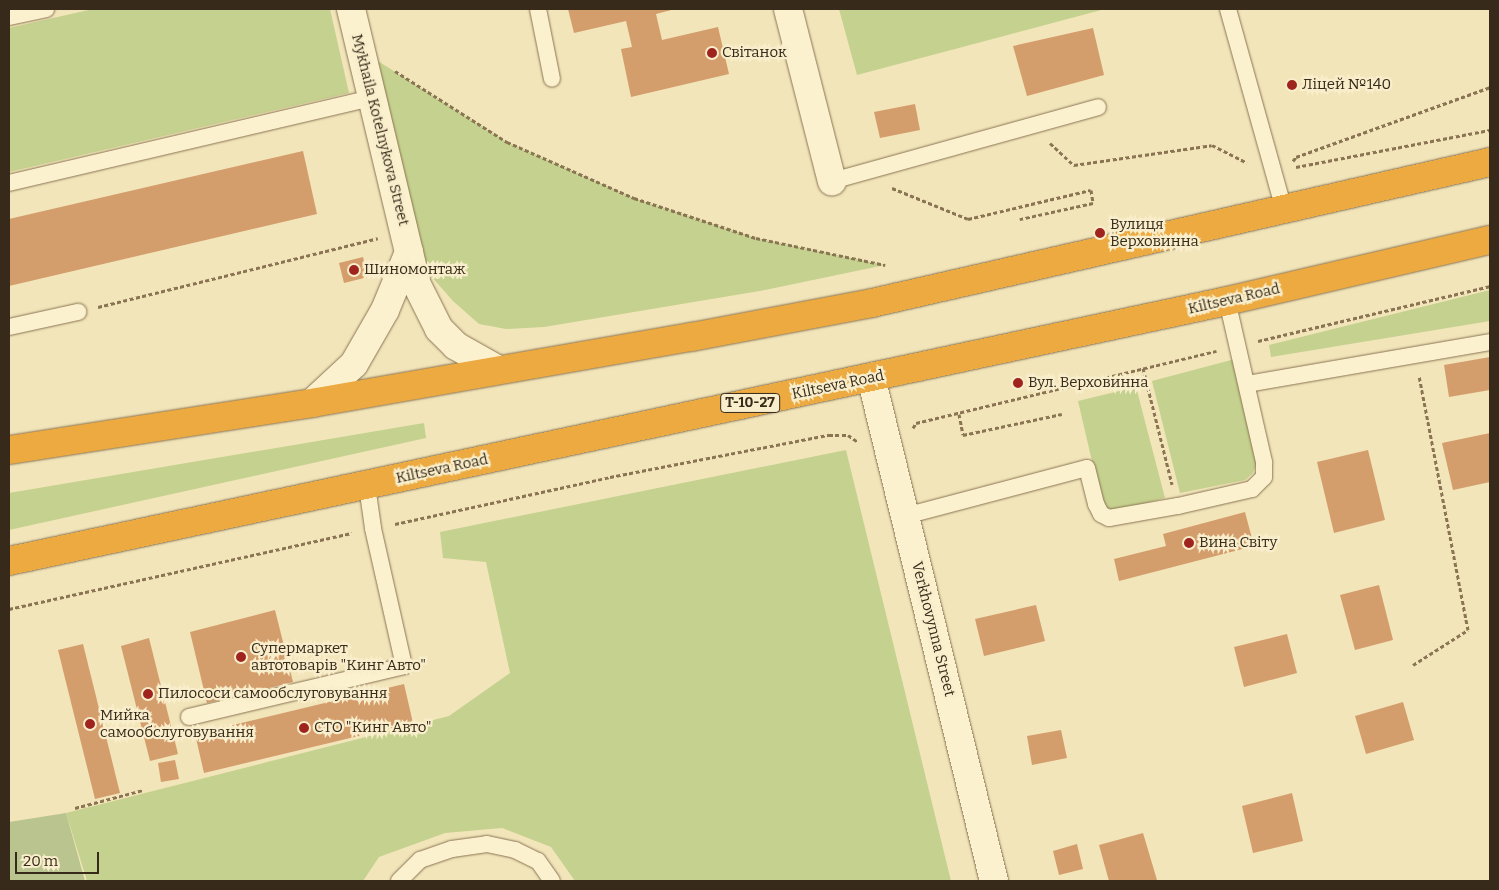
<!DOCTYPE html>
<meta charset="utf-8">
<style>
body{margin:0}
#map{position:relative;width:1499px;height:890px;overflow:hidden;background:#f2e5ba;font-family:Bitter,serif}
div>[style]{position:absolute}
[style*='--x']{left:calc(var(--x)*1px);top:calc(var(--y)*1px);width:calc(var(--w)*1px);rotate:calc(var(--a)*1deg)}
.green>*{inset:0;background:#c5d18e}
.cemetery>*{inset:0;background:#bac48e}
.building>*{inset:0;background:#d49d6c}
.path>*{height:3px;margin-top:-1.5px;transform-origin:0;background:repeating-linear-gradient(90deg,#8a7453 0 4px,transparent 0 6.5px)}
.roads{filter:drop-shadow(0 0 1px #8a7453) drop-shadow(0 0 1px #8a7453)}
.lane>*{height:16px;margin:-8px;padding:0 8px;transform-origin:8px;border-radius:8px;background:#fcf1ce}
.street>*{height:28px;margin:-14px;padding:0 14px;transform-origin:14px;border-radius:14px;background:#fcf1ce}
.highway>*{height:28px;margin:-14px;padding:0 14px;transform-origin:14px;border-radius:14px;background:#ecaa41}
.dots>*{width:14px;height:14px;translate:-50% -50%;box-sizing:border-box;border:2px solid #f9eecb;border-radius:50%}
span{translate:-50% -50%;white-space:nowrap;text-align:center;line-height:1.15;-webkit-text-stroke:4.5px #f9eecb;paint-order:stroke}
.shield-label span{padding:1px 4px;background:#f9eecb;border:1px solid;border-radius:4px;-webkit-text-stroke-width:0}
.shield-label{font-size:14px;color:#382a1a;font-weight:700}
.poi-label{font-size:15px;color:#382a1a}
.left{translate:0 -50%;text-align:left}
.street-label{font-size:15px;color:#382a1a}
.frame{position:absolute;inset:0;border:10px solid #382a1a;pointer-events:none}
.scale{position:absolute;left:15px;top:852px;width:84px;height:22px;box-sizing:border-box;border:2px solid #382a1a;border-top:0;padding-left:6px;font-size:15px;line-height:18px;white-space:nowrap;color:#382a1a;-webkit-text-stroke:4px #f9eecb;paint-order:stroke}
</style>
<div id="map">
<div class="green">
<i style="clip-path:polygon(93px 9px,330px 9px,349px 93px,9px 172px,9px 28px)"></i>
<i style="clip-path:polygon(839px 9px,1105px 9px,857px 75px)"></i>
<i style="clip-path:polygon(373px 58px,507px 142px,634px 198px,756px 238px,885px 265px,765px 290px,544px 327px,506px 329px,479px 324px,453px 301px,431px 276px,417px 237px)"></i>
<i style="clip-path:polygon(1490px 290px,1490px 321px,1271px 357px,1269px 345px)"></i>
<i style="clip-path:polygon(1235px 359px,1257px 463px,1253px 473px,1245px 480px,1180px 493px,1152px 381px)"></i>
<i style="clip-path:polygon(1136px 387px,1165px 498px,1117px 511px,1107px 510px,1101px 500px,1078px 401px)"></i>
<i style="clip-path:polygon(424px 423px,426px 438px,9px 530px,9px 493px)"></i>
<i style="clip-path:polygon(846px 450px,951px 881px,575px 881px,551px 847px,502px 828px,445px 833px,379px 857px,363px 881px,87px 881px,66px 813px,449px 716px,510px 673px,486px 562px,443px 558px,440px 532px)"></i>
</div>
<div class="cemetery">
<i style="clip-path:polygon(66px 813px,85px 881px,9px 881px,9px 822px)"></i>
</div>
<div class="building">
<i style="clip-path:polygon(568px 9px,675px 9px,656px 14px,662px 40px,718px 27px,729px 74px,631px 97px,621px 49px,632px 47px,626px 21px,574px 33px)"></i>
<i style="clip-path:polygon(1093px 28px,1104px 75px,1027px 96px,1013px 46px)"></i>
<i style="clip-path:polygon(915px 104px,920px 130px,880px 138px,874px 112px)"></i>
<i style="clip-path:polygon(303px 151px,317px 214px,9px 286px,9px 219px)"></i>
<i style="clip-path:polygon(363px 257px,368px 277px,344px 283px,339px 263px)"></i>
<i style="clip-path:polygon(1490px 357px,1490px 390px,1449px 397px,1444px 365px)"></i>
<i style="clip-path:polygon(1490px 433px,1490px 482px,1453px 490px,1442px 443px)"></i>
<i style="clip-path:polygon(1368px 450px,1385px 520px,1334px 533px,1317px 462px)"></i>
<i style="clip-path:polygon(1245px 512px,1254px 546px,1119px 581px,1114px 559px,1166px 546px,1163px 534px)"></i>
<i style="clip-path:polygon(1379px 585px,1393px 640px,1355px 650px,1340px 595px)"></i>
<i style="clip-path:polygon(1036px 605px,1045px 641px,984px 656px,975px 619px)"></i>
<i style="clip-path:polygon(275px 610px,293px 682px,207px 703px,190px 632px)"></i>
<i style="clip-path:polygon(1287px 634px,1297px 673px,1244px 687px,1234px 647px)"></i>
<i style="clip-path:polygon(149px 638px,178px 754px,150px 761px,121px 646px)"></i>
<i style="clip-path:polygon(83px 644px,120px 793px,95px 799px,58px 650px)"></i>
<i style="clip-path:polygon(404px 684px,413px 723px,204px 773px,195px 734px)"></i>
<i style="clip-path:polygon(1403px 702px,1414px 740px,1366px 754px,1355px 716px)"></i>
<i style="clip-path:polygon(1061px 730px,1067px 758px,1032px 765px,1027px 736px)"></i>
<i style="clip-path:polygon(175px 760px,179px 779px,161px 782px,158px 763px)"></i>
<i style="clip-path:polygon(1292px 793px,1303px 841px,1253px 853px,1242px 806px)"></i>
<i style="clip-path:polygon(1143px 833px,1157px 880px,1109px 881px,1099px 845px)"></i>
<i style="clip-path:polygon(1077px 844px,1083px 869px,1059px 875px,1053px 851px)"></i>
</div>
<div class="path">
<i style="--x:395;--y:71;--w:133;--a:32.4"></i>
<i style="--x:507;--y:142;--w:139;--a:23.8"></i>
<i style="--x:634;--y:198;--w:128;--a:18.2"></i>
<i style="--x:756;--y:238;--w:132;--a:11.8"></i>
<i style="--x:1050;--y:143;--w:33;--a:43"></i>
<i style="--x:1074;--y:165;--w:139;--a:-8.2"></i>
<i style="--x:1212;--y:145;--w:39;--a:27"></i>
<i style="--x:1293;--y:161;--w:5;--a:-53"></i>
<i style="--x:1296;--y:157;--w:206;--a:-19.8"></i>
<i style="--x:1296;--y:167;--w:197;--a:-10.8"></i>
<i style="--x:892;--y:188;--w:82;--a:22.2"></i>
<i style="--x:968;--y:219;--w:126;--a:-13.3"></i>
<i style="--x:1091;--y:190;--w:13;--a:81"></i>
<i style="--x:1093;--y:203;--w:75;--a:167.6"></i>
<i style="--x:98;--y:307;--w:288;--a:-13.8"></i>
<i style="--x:1258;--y:341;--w:238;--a:-13.3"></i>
<i style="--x:1143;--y:368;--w:120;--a:76"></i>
<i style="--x:959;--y:414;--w:21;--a:79"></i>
<i style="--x:963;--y:435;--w:101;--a:-12"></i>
<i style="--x:913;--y:428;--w:6;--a:-59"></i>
<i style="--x:916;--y:423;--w:309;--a:-13.5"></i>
<i style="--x:395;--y:524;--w:220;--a:-12.3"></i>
<i style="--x:610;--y:477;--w:223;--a:-10.9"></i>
<i style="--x:829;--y:435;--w:19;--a:0"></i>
<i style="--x:848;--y:435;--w:12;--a:35"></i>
<i style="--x:9;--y:609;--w:351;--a:-12.5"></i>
<i style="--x:1413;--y:665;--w:65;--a:-32.5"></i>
<i style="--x:1468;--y:630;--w:259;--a:-100.9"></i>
<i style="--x:75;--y:808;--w:70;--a:-14.8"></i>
</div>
<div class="roads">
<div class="lane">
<i style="--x:538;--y:9;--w:71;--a:78.7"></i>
<i style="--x:1228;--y:9;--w:208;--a:74.4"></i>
<i style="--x:9;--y:17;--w:38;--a:-12"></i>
<i style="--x:832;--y:181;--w:276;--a:-15.5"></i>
<i style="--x:9;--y:183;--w:373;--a:-13.2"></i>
<i style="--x:9;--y:327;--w:71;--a:-12.3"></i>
<i style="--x:1247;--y:384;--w:247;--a:-9.8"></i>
<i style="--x:905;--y:516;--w:188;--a:-14.8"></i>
<i style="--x:1087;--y:468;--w:37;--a:76"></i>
<i style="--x:1096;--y:504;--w:11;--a:63"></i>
<i style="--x:1101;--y:514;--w:9;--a:27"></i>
<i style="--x:1109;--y:518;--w:70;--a:-9.9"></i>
<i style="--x:1178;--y:506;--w:76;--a:-12.9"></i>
<i style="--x:1252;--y:489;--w:17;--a:-45"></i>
<i style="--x:1264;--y:477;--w:15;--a:-90"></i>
<i style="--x:1264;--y:462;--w:165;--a:-102.9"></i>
<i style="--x:189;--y:717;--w:221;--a:-13.3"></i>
<i style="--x:404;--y:666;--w:141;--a:-102.7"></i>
<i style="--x:373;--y:528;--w:42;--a:-98.1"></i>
<i style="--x:399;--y:881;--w:30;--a:-45"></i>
<i style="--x:420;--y:860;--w:34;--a:-19"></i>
<i style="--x:452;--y:849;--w:35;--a:-8"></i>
<i style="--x:487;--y:844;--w:29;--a:12"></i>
<i style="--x:515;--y:850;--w:25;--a:26"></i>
<i style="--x:538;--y:861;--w:24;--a:55"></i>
</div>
<div class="street">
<i style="--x:351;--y:9;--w:284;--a:76.6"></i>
<i style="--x:417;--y:285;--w:49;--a:63.4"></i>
<i style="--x:439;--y:329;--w:24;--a:45"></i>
<i style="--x:456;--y:346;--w:47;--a:29.3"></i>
<i style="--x:788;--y:9;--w:178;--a:75.7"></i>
<i style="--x:871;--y:377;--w:519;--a:76.29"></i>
<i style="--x:312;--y:403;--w:57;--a:-42.9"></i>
<i style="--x:354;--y:364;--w:62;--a:-60.1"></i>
<i style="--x:385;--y:310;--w:63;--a:-67.5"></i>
</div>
<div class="highway">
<i style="--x:9;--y:450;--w:307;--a:-8.8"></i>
<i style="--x:312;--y:403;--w:386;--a:-9.9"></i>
<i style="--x:692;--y:337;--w:183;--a:-10.7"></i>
<i style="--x:872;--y:303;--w:634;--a:-12.85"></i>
<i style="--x:9;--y:561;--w:1245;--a:-12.05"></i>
<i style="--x:1227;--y:301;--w:270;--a:-13.1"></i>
</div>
</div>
<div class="dots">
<i style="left:712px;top:53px;background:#9f241d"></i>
<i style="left:1292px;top:85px;background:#9f241d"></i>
<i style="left:1100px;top:233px;background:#9f241d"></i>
<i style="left:354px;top:270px;background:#9f241d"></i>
<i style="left:1018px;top:383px;background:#9f241d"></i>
<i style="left:1189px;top:543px;background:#9f241d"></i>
<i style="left:241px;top:657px;background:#9f241d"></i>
<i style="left:148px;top:694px;background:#9f241d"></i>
<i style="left:90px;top:724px;background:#9f241d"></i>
<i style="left:304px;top:728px;background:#9f241d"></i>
</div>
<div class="shield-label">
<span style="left:750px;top:403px">Т-10-27</span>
</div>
<div class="poi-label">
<span class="left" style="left:722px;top:53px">Світанок</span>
<span class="left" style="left:1302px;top:85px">Ліцей №140</span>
<span class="left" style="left:1110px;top:233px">Вулиця<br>Верховинна</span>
<span class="left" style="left:364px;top:270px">Шиномонтаж</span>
<span class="left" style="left:1028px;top:383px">Вул. Верховинна</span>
<span class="left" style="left:1199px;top:543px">Вина Світу</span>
<span class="left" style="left:251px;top:657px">Супермаркет<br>автотоварів "Кинг Авто"</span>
<span class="left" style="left:158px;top:694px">Пилососи самообслуговування</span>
<span class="left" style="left:100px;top:724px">Мийка<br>самообслуговування</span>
<span class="left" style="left:314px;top:728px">СТО "Кинг Авто"</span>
</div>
<div class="street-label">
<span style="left:380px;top:130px;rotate:76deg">Mykhaila Kotelnykova Street</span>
<span style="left:1234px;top:299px;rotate:-13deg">Kiltseva Road</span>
<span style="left:838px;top:385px;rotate:-12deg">Kiltseva Road</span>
<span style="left:442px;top:469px;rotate:-12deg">Kiltseva Road</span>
<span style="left:933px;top:629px;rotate:76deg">Verkhovynna Street</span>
</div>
<div class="frame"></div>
<div class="scale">20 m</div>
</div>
